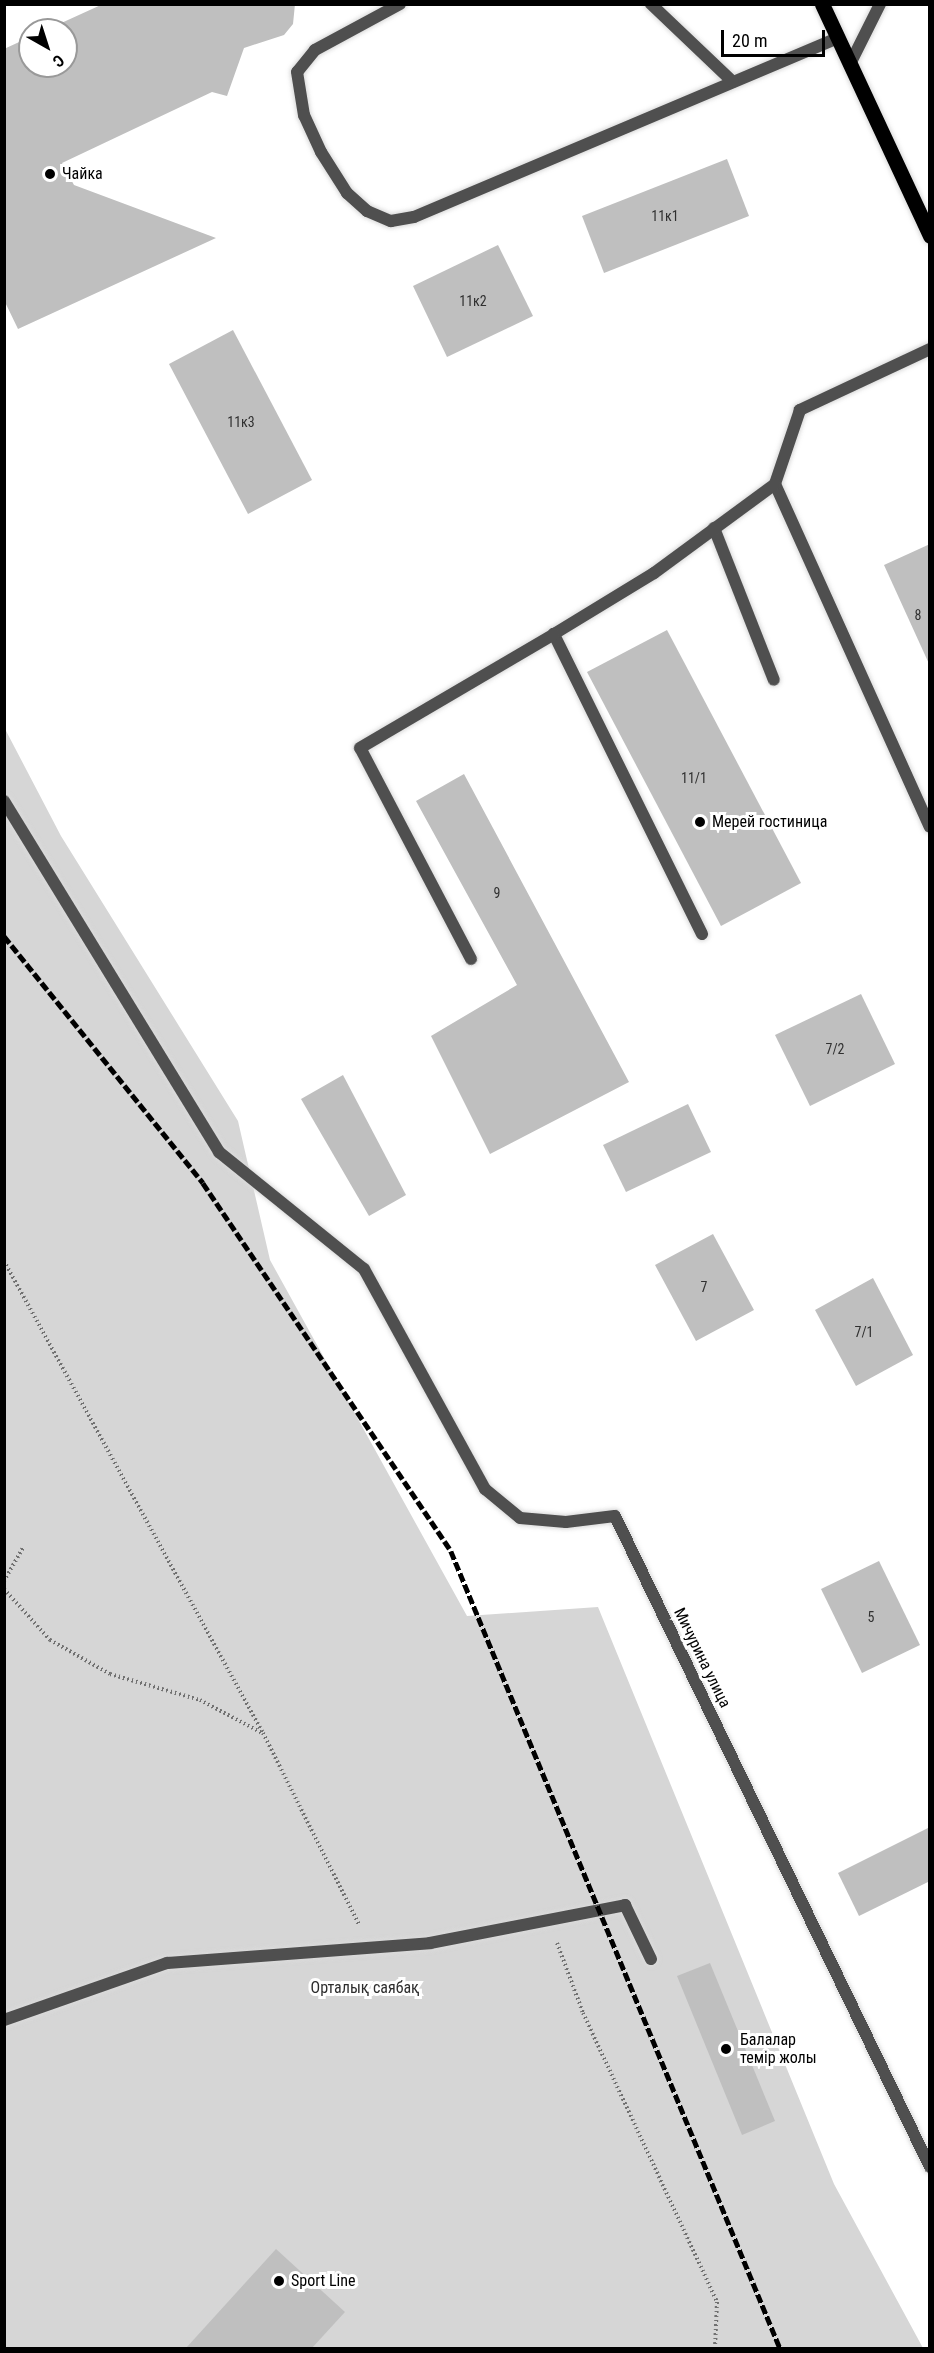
<!DOCTYPE html>
<meta charset="utf-8">
<style>
body{margin:0}
#map{position:relative;width:934px;height:2353px;overflow:hidden;background:#fff;font-family:"Roboto Condensed",sans-serif}
div>[style]{position:absolute}
[style*='--x']{left:calc(var(--x)*1px);top:calc(var(--y)*1px);width:calc(var(--w)*1px);rotate:calc(var(--a)*1deg)}
.green>*{inset:0;background:#d6d6d6}
.building>*{inset:0;background:#bfbfbf}
.path>*{height:4px;margin-top:-2px;transform-origin:0;background:repeating-linear-gradient(90deg,#717171 0 1.5px,transparent 0 4.5px)}
.roads{filter:drop-shadow(0 0 2px #dbdbdb) drop-shadow(0 0 2px #dbdbdb)}
.service>*{height:12px;margin:-6px;padding:0 6px;transform-origin:6px;border-radius:6px;background:#4f4f4f}
.minor>*{height:12px;margin:-6px;padding:0 6px;transform-origin:6px;border-radius:6px;background:#4f4f4f}
.primary>*{height:15px;margin:-7.5px;padding:0 7.5px;transform-origin:7.5px;border-radius:7.5px;background:#000}
.rail>*{height:4.5px;margin-top:-2.25px;transform-origin:0;background:repeating-linear-gradient(90deg,#000 0 9px,transparent 0 12px)}
.dots>*{width:16px;height:16px;translate:-50% -50%;box-sizing:border-box;border:3px solid #fff;border-radius:50%}
span{translate:-50% -50%;white-space:nowrap;text-align:center;line-height:1.15;-webkit-text-stroke:6px #fff;paint-order:stroke}
.number-label{font-size:14px;color:#303030}
.number-label span{-webkit-text-stroke-width:0}
.poi-label{font-size:16px;color:#000}
.left{translate:0 -50%;text-align:left}
.street-label{font-size:16px;color:#000}
.park-label{font-size:16px;color:#2d2d2d}
.frame{position:absolute;inset:0;border:6px solid #000;pointer-events:none}
.north{position:absolute;left:18px;top:18px;width:60px;height:60px;box-sizing:border-box;background:#fff;border:2px solid #999;border-radius:50%;rotate:141deg;font-size:16px;font-weight:700;line-height:24px;text-align:center;color:#000}
.north::after{content:'';display:block;margin:auto;width:21px;height:27px;background:#000;clip-path:polygon(50% 0,100% 100%,50% 72%,0 100%)}
.scale{position:absolute;left:721px;top:30px;width:104px;height:27px;box-sizing:border-box;border:3px solid #000;border-top:0;padding-left:8px;font-size:18px;line-height:21px;white-space:nowrap;color:#000;-webkit-text-stroke:4px #fff;paint-order:stroke}
</style>
<div id="map">
<div class="green">
<i style="clip-path:polygon(4px 727px,61px 836px,238px 1121px,270px 1260px,467px 1616px,598px 1607px,834px 2184px,923px 2348px,5px 2348px)"></i>
</div>
<div class="building">
<i style="clip-path:polygon(103px 4px,295px 4px,293px 24px,284px 35px,244px 48px,227px 96px,212px 92px,62px 163px,74px 185px,216px 238px,18px 329px,4px 300px,4px 49px,30px 37px,30px 66px,66px 66px,66px 30px,46px 30px)"></i>
<i style="clip-path:polygon(727px 159px,749px 216px,604px 273px,582px 216px)"></i>
<i style="clip-path:polygon(498px 245px,533px 316px,447px 357px,413px 286px)"></i>
<i style="clip-path:polygon(233px 330px,312px 480px,248px 514px,169px 364px)"></i>
<i style="clip-path:polygon(930px 544px,930px 666px,884px 565px)"></i>
<i style="clip-path:polygon(667px 630px,801px 883px,721px 926px,587px 672px)"></i>
<i style="clip-path:polygon(464px 774px,629px 1082px,490px 1154px,431px 1036px,517px 985px,416px 801px)"></i>
<i style="clip-path:polygon(861px 994px,895px 1064px,810px 1106px,775px 1035px)"></i>
<i style="clip-path:polygon(343px 1075px,406px 1195px,369px 1216px,301px 1099px)"></i>
<i style="clip-path:polygon(688px 1104px,711px 1152px,626px 1192px,603px 1145px)"></i>
<i style="clip-path:polygon(713px 1234px,754px 1310px,696px 1341px,655px 1265px)"></i>
<i style="clip-path:polygon(873px 1278px,913px 1355px,856px 1386px,815px 1310px)"></i>
<i style="clip-path:polygon(879px 1561px,920px 1645px,862px 1673px,821px 1589px)"></i>
<i style="clip-path:polygon(930px 1827px,930px 1881px,859px 1916px,838px 1873px)"></i>
<i style="clip-path:polygon(710px 1963px,775px 2121px,742px 2135px,677px 1976px)"></i>
<i style="clip-path:polygon(276px 2249px,345px 2312px,312px 2348px,186px 2348px)"></i>
</div>
<div class="path">
<i style="--x:4;--y:1261;--w:538;--a:61.25"></i>
<i style="--x:263;--y:1733;--w:215;--a:63.4"></i>
<i style="--x:4;--y:1581;--w:40;--a:-60.3"></i>
<i style="--x:4;--y:1589;--w:69;--a:48"></i>
<i style="--x:50;--y:1640;--w:69;--a:29.5"></i>
<i style="--x:110;--y:1674;--w:94;--a:16.1"></i>
<i style="--x:200;--y:1700;--w:70;--a:28"></i>
<i style="--x:557;--y:1943;--w:75;--a:69.6"></i>
<i style="--x:583;--y:2013;--w:319;--a:65.1"></i>
<i style="--x:717;--y:2302;--w:46;--a:92.5"></i>
</div>
<div class="roads">
<div class="service">
<i style="--x:400;--y:4;--w:97;--a:151.6"></i>
<i style="--x:315;--y:50;--w:28;--a:129"></i>
<i style="--x:297;--y:72;--w:44;--a:80.8"></i>
<i style="--x:304;--y:115;--w:41;--a:65.3"></i>
<i style="--x:321;--y:152;--w:49;--a:57.6"></i>
<i style="--x:347;--y:193;--w:27;--a:42"></i>
<i style="--x:367;--y:211;--w:26;--a:23"></i>
<i style="--x:391;--y:221;--w:23;--a:-10"></i>
<i style="--x:414;--y:217;--w:459;--a:-22.9"></i>
<i style="--x:651;--y:4;--w:113;--a:43.6"></i>
<i style="--x:850;--y:64;--w:67;--a:-63.4"></i>
<i style="--x:930;--y:349;--w:144;--a:154.9"></i>
<i style="--x:800;--y:410;--w:78;--a:108.7"></i>
<i style="--x:775;--y:484;--w:376;--a:65.7"></i>
<i style="--x:714;--y:528;--w:163;--a:68.5"></i>
<i style="--x:4;--y:801;--w:412;--a:58.5"></i>
<i style="--x:219;--y:1152;--w:186;--a:38.9"></i>
<i style="--x:702;--y:934;--w:335;--a:-116.3"></i>
<i style="--x:554;--y:634;--w:117;--a:-31.4"></i>
<i style="--x:654;--y:573;--w:150;--a:-36.3"></i>
<i style="--x:471;--y:959;--w:238;--a:-117.7"></i>
<i style="--x:360;--y:748;--w:225;--a:-30.4"></i>
<i style="--x:4;--y:2020;--w:173;--a:-19.3"></i>
<i style="--x:167;--y:1963;--w:264;--a:-4.3"></i>
<i style="--x:430;--y:1943;--w:199;--a:-11"></i>
<i style="--x:625;--y:1905;--w:60;--a:64.3"></i>
</div>
<div class="minor">
<i style="--x:364;--y:1269;--w:251;--a:61.2"></i>
<i style="--x:485;--y:1489;--w:45;--a:39.6"></i>
<i style="--x:520;--y:1518;--w:46;--a:5"></i>
<i style="--x:566;--y:1522;--w:49;--a:-7"></i>
<i style="--x:615;--y:1516;--w:723;--a:64.18"></i>
</div>
<div class="primary">
<i style="--x:822;--y:4;--w:256;--a:65"></i>
</div>
</div>
<div class="rail">
<i style="--x:4;--y:936;--w:317;--a:51.1"></i>
<i style="--x:203;--y:1183;--w:444;--a:56"></i>
<i style="--x:451;--y:1551;--w:862;--a:67.57"></i>
</div>
<div class="dots">
<i style="left:50px;top:174px;background:#000"></i>
<i style="left:700px;top:822px;background:#000"></i>
<i style="left:726px;top:2049px;background:#000"></i>
<i style="left:279px;top:2281px;background:#000"></i>
</div>
<div class="number-label">
<span style="left:665px;top:216px">11к1</span>
<span style="left:473px;top:301px">11к2</span>
<span style="left:241px;top:422px">11к3</span>
<span style="left:918px;top:615px">8</span>
<span style="left:694px;top:778px">11/1</span>
<span style="left:497px;top:893px">9</span>
<span style="left:835px;top:1049px">7/2</span>
<span style="left:704px;top:1287px">7</span>
<span style="left:864px;top:1332px">7/1</span>
<span style="left:871px;top:1617px">5</span>
</div>
<div class="poi-label">
<span class="left" style="left:62px;top:174px">Чайка</span>
<span class="left" style="left:712px;top:822px">Мерей гостиница</span>
<span class="left" style="left:740px;top:2049px">Балалар<br>темір жолы</span>
<span class="left" style="left:291px;top:2281px">Sport Line</span>
</div>
<div class="street-label">
<span style="left:702px;top:1658px;rotate:64deg">Мичурина улица</span>
</div>
<div class="park-label">
<span style="left:365px;top:1988px">Орталық саябақ</span>
</div>
<div class="frame"></div>
<div class="north">С</div>
<div class="scale">20 m</div>
</div>
